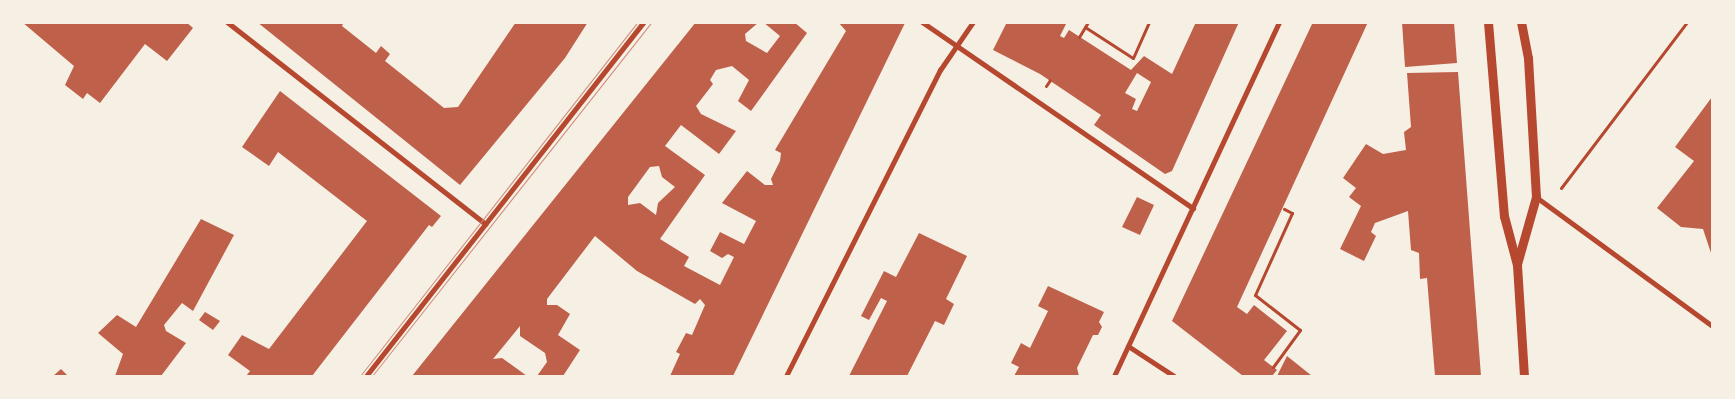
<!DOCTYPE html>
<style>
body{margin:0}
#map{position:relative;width:1735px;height:399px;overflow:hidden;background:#f6efe4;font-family:"Fira Sans",sans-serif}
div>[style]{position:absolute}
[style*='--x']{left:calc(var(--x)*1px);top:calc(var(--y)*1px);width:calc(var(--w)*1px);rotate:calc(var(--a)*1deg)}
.building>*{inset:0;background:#bf614a}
.path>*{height:3px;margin:-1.5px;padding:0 1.5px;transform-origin:1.5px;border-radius:1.5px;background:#b5482f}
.minor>*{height:5px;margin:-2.5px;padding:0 2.5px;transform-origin:2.5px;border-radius:2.5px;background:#b5482f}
.tertiary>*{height:9px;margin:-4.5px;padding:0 4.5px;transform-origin:4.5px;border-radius:4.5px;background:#b5482f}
.tram>*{height:1px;margin:-0.5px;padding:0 0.5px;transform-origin:0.5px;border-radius:0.5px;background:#cf8b77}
span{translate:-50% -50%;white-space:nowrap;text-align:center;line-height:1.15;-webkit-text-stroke:4.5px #f6efe4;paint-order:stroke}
.frame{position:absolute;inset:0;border:24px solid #f6efe4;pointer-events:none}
</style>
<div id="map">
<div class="building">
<i style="clip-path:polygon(22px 22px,186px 22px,193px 28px,167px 61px,145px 44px,100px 103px,87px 93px,83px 99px,65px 85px,74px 66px)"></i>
<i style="clip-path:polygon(257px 22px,344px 22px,342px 26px,376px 53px,381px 46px,390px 54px,385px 61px,444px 108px,458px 107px,516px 22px,588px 22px,565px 58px,460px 185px)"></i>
<i style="clip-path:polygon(evenodd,696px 22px,759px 22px,745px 34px,746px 41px,767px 53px,780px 36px,763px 22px,794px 22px,807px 33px,751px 111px,738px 101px,749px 80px,732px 66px,716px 70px,710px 80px,713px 84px,696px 106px,701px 114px,736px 131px,719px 154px,681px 125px,665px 146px,705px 175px,660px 239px,689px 257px,684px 266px,720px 285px,734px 257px,728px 254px,722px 258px,710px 251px,720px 232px,744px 244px,756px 221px,722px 203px,747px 171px,765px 185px,773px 185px,771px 179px,780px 161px,781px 153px,775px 150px,846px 31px,838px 22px,905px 23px,733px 376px,670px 376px,680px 354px,676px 352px,686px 333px,692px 335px,705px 305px,700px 299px,695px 304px,637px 271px,595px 236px,547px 299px,547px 305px,557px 305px,570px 314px,558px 335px,580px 350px,563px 376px,537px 376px,547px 362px,545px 353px,520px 336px,520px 326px,493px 359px,502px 358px,527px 376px,412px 376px,696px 22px,659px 166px,662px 177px,675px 187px,658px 203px,656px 215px,640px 203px,628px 205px,628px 197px,650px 167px,659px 166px)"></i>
<i style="clip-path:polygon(evenodd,1007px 22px,1067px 22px,1060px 36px,1064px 38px,1069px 30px,1131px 70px,1144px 56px,1172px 74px,1196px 22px,1239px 22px,1172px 171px,1165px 174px,1094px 125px,1101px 115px,1040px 74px,993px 50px,1007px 22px,1137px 73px,1151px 82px,1137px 111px,1132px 109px,1136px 99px,1125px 93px,1137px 73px)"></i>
<i style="clip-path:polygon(1313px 22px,1368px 22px,1237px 307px,1247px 314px,1254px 305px,1287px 331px,1264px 360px,1277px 370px,1272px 376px,1243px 376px,1172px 321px)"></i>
<i style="clip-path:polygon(1402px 22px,1454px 22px,1457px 63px,1405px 67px)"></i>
<i style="clip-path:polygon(1458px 72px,1481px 376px,1435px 376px,1427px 278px,1420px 279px,1419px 253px,1411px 250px,1408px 211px,1375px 223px,1371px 232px,1376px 236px,1364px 261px,1340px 249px,1361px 206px,1349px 197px,1356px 188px,1343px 178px,1366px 144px,1383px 154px,1406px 150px,1404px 132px,1411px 127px,1407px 73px)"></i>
<i style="clip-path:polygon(280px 91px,441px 216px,432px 227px,429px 225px,312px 376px,246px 376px,250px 371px,228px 355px,242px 335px,269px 349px,367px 221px,278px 152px,269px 166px,242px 147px)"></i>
<i style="clip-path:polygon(1712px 97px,1712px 256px,1703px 229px,1681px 227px,1657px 208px,1694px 161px,1675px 147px)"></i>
<i style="clip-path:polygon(1137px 197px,1154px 205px,1140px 235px,1122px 227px)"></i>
<i style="clip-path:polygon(201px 219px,234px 235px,193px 311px,182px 303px,164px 325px,166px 331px,186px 343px,161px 376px,115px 376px,123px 354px,98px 333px,117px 315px,136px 327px)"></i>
<i style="clip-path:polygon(919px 233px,967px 256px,946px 299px,954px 304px,944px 325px,935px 321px,907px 376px,849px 376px,887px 301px,881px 298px,869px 320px,861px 316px,884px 271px,896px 277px)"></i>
<i style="clip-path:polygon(1048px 286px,1104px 312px,1099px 322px,1102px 327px,1098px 335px,1093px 335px,1077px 368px,1079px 376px,1014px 376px,1019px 367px,1011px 363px,1021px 343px,1030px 348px,1048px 311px,1038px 306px)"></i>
<i style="clip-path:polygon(205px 312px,220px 321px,213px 330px,199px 320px)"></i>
<i style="clip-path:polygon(1287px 356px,1312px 376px,1277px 376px)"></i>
<i style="clip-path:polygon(61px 369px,68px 376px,53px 376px)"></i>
</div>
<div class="path">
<i style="--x:1085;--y:27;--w:57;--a:32.9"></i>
<i style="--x:1133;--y:58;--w:39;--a:-66"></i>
<i style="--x:1079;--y:37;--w:17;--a:-59"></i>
<i style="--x:1046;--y:86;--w:7;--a:-56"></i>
<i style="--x:1561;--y:188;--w:208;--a:-52.8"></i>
<i style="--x:1273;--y:367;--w:46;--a:-53.9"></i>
<i style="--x:1300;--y:330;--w:57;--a:-142.1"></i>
<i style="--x:1255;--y:295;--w:90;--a:-65.7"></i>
<i style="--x:1292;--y:213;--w:9;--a:-153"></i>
</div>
<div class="minor">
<i style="--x:227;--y:22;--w:328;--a:38"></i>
<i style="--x:922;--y:22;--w:329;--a:34.5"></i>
<i style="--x:1536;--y:197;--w:218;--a:36.2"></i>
<i style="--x:1128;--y:346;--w:55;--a:33.1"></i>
<i style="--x:366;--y:376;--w:450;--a:-51.9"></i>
<i style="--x:786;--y:376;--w:343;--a:-63.3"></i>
<i style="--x:940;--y:70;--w:58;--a:-55.5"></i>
<i style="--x:1114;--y:376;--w:391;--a:-65"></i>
</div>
<div class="tertiary">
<i style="--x:1488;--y:22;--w:195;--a:85.3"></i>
<i style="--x:1504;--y:216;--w:51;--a:75.1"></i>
<i style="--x:1517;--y:265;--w:111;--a:86.4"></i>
<i style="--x:1517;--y:264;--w:70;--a:-74.2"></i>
<i style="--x:1536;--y:197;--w:139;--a:-93.3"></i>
<i style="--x:1528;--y:58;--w:37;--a:-101"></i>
</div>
<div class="tram">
<i style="--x:360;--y:376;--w:450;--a:-51.9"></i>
<i style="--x:372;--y:376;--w:451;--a:-51.7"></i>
</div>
<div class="frame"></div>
</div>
